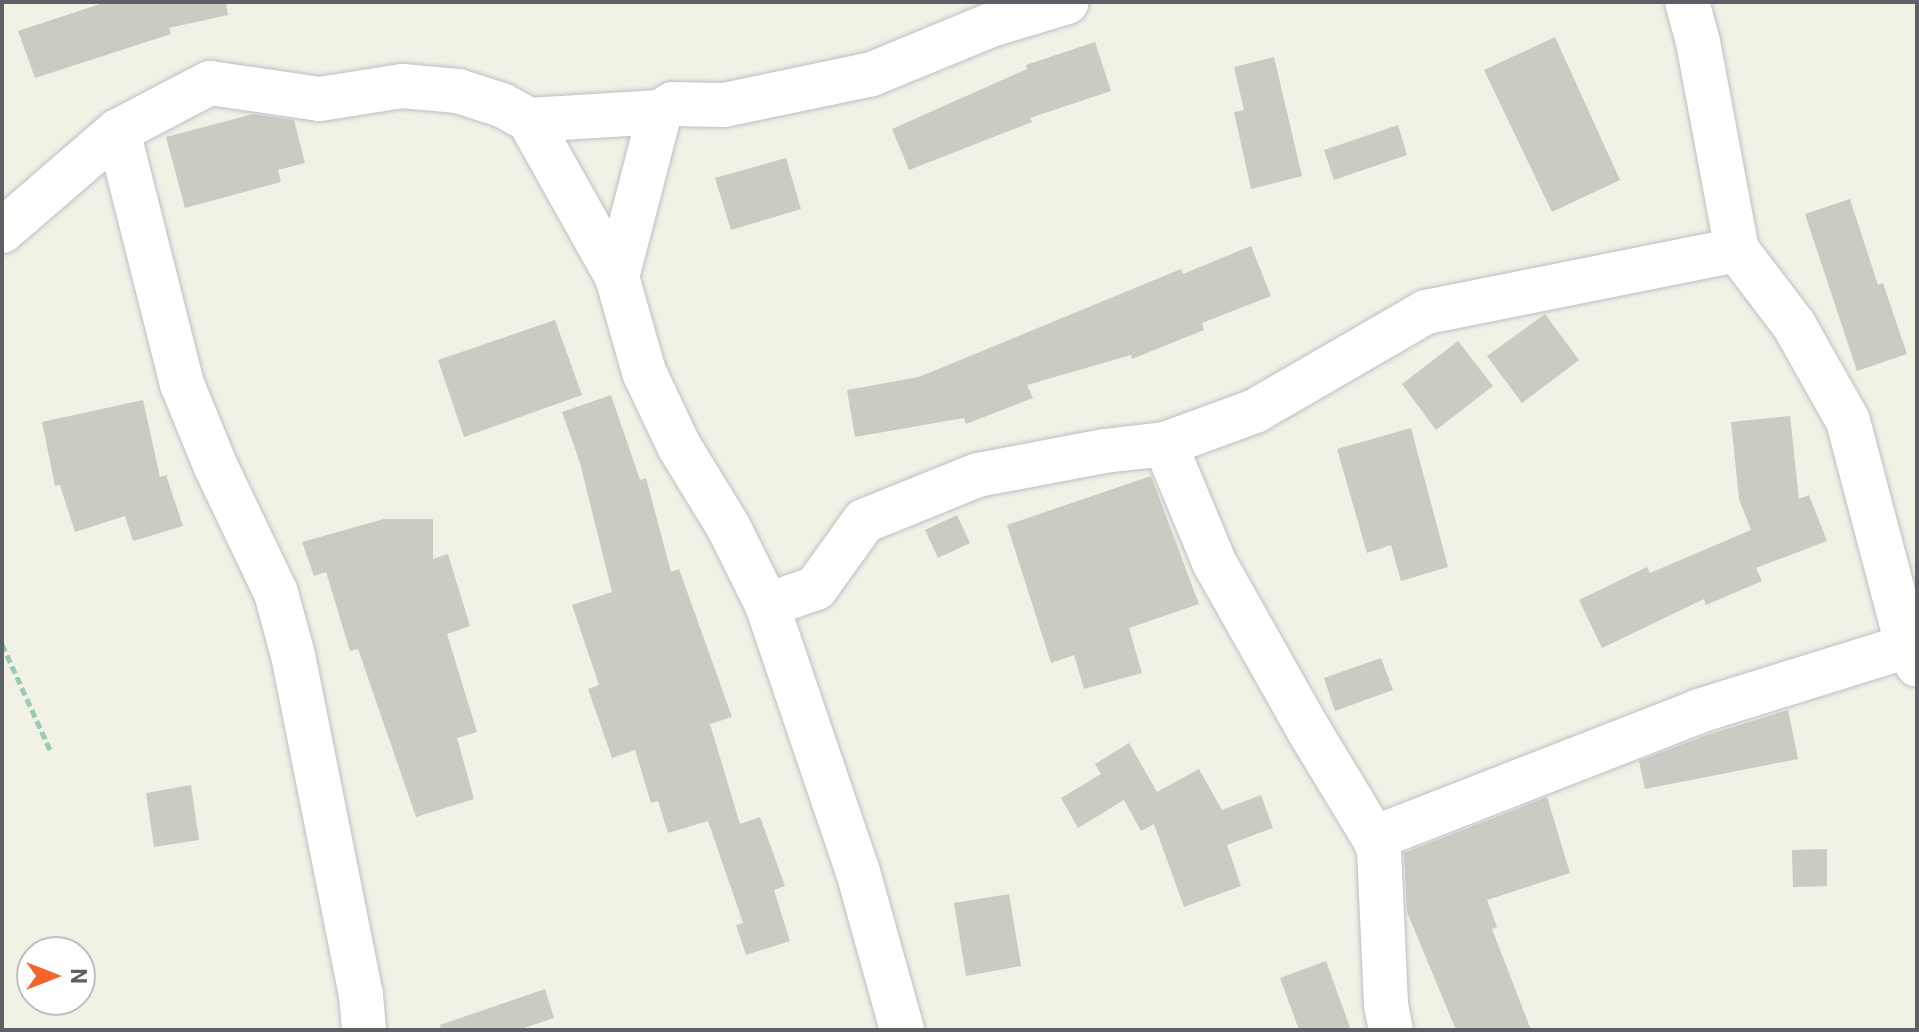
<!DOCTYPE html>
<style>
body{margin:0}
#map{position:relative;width:1919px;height:1032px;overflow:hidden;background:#f1f1e6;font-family:Roboto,sans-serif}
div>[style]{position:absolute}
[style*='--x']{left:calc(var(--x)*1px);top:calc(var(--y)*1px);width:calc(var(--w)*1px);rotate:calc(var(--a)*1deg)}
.building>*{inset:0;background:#cccbc3}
.path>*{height:5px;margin-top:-2.5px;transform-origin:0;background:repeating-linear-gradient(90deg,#9acbb3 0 8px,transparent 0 12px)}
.roads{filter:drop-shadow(0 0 2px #bebec5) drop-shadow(0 0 2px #bebec5)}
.minor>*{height:44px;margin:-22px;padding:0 22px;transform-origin:22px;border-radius:22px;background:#fff}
span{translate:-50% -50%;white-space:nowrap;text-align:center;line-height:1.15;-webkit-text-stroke:7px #fff;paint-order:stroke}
.frame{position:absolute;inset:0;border:4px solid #5e6067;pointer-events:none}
.north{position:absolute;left:16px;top:936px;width:80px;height:80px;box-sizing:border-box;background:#fff;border:2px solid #bfbfc2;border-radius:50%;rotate:90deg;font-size:22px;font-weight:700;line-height:32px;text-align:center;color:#5e6067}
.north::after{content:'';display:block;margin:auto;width:28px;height:36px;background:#f3652a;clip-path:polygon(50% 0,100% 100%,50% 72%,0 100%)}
</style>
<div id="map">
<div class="building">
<i style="clip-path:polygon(106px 2px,226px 2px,228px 15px,169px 28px,171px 34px,35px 78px,18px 31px)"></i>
<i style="clip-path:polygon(1555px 37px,1620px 180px,1552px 212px,1484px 70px)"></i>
<i style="clip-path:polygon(1095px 42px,1111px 91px,1030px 118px,1032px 122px,909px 170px,892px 129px,1027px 69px,1026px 65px)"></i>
<i style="clip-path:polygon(1274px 57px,1302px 176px,1251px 189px,1234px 112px,1244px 110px,1234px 67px)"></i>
<i style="clip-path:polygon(253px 114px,294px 120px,305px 163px,278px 170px,281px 182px,185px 208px,166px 137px)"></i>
<i style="clip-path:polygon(1398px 125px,1407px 155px,1334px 180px,1324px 150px)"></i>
<i style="clip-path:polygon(786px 158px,801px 209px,731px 230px,715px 178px)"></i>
<i style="clip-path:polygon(1850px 199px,1878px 285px,1883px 283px,1907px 354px,1857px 371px,1805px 214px)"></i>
<i style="clip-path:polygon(1251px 246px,1271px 296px,1202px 323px,1204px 330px,1132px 359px,1131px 355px,1027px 385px,1033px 398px,966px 424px,964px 418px,855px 437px,847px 390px,919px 377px,1181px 269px,1183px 274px)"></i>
<i style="clip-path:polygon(1545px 314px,1579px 360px,1522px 403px,1487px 356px)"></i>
<i style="clip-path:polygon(555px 320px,582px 395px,464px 437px,438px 360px)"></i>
<i style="clip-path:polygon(1458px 341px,1493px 386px,1436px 430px,1402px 384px)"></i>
<i style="clip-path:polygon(611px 395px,640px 480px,646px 478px,671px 572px,679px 569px,732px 717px,710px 724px,740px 824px,760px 817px,785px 886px,774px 890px,790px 941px,746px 955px,736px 925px,743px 923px,708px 821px,668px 833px,658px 801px,651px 803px,635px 750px,612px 758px,588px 689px,599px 685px,572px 605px,612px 592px,580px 463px,562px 412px)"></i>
<i style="clip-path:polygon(143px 400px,160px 477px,166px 475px,183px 526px,133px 541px,125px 516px,75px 532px,60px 485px,55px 486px,42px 422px)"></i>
<i style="clip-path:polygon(1790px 416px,1799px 499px,1809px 495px,1827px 541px,1756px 568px,1762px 581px,1706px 605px,1704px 599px,1602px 648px,1579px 600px,1647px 567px,1650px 573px,1751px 530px,1739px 499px,1731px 422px)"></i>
<i style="clip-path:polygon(1411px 428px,1448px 567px,1401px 581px,1391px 545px,1367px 553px,1337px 449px)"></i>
<i style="clip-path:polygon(1151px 476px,1199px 604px,1129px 628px,1142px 673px,1084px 689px,1074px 655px,1051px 663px,1007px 525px)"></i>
<i style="clip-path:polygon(957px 515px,970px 543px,938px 558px,925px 530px)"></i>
<i style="clip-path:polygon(384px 519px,433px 519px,433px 559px,448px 554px,470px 626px,447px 634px,477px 732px,457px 738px,474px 799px,416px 817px,358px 649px,350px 651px,326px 572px,314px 576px,302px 542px)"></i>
<i style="clip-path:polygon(1381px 658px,1393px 690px,1335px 711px,1324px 678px)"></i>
<i style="clip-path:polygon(1788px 710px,1798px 759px,1645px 789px,1639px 761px,1707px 735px)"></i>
<i style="clip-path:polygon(1129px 743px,1157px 792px,1199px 769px,1222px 810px,1261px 795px,1273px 828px,1227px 845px,1241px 886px,1184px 907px,1154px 824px,1141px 831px,1124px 800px,1078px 828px,1061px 798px,1101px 774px,1095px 764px)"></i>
<i style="clip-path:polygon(191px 785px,199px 840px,154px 847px,146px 793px)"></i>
<i style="clip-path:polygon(1547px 797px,1570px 873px,1487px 900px,1497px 927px,1492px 929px,1531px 1030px,1456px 1030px,1407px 912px,1404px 853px)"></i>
<i style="clip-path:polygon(1827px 849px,1827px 886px,1793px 887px,1792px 850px)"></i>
<i style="clip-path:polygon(1009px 894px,1021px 966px,966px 976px,954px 903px)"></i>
<i style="clip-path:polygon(1326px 961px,1351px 1030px,1299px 1030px,1280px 978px)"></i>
<i style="clip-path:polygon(545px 989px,554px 1018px,518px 1030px,441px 1030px,440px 1025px)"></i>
</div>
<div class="path">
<i style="--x:2;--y:644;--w:119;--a:65.6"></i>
</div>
<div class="roads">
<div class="minor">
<i style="--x:1687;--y:2;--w:41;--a:74.6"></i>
<i style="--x:1698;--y:42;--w:212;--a:79.4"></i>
<i style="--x:1737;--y:250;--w:94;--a:52.8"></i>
<i style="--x:1794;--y:325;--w:110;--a:60.6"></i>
<i style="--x:1848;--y:421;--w:232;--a:75.2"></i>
<i style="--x:1907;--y:645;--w:22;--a:63"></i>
<i style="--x:529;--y:120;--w:180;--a:60.7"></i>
<i style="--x:617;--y:277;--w:99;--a:74.1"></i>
<i style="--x:644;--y:372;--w:82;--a:64.7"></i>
<i style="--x:679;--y:446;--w:96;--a:58.6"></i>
<i style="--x:729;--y:528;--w:86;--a:63.7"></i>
<i style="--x:767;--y:605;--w:282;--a:71.2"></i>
<i style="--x:858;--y:872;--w:164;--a:74.4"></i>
<i style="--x:118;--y:131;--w:261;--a:75.8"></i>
<i style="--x:182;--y:384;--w:87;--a:67.8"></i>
<i style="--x:215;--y:465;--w:142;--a:64.5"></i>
<i style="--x:276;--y:593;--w:64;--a:74.7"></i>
<i style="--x:293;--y:655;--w:347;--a:78.7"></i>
<i style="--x:361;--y:995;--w:35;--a:85"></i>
<i style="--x:2;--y:231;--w:153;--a:-40.8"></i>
<i style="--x:118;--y:131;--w:104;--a:-27.6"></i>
<i style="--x:210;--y:83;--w:111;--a:8.3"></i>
<i style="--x:320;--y:99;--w:83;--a:-9"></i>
<i style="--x:402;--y:86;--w:56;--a:5.1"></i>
<i style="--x:458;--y:91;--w:46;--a:17.7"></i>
<i style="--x:502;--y:105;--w:31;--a:29"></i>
<i style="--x:529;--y:120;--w:131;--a:-3.5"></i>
<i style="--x:660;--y:112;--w:15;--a:-32"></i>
<i style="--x:673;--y:104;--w:51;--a:1.1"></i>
<i style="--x:724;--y:105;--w:151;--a:-11.8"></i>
<i style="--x:872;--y:74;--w:129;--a:-22.4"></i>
<i style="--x:991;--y:25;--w:79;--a:-16.8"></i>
<i style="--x:617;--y:277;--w:171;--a:-75.4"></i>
<i style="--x:1165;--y:444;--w:128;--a:67.4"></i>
<i style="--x:1214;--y:562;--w:192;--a:60.6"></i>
<i style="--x:1308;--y:729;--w:127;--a:58.8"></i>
<i style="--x:1374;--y:838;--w:13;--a:67"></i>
<i style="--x:1379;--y:850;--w:155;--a:87.4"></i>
<i style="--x:1386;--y:1005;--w:25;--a:79"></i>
<i style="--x:767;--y:605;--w:52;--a:-19.1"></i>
<i style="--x:816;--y:588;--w:82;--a:-54.4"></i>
<i style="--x:864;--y:521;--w:123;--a:-22"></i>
<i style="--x:978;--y:475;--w:128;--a:-10.8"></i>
<i style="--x:1104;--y:451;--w:61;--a:-6.5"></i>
<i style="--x:1165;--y:444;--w:96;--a:-20.1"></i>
<i style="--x:1255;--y:411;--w:198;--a:-30.1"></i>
<i style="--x:1426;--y:312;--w:317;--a:-11.3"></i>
<i style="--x:1374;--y:838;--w:349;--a:-21.3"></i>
<i style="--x:1699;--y:711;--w:228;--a:-17.3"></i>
</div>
</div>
<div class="frame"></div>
<div class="north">N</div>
</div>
